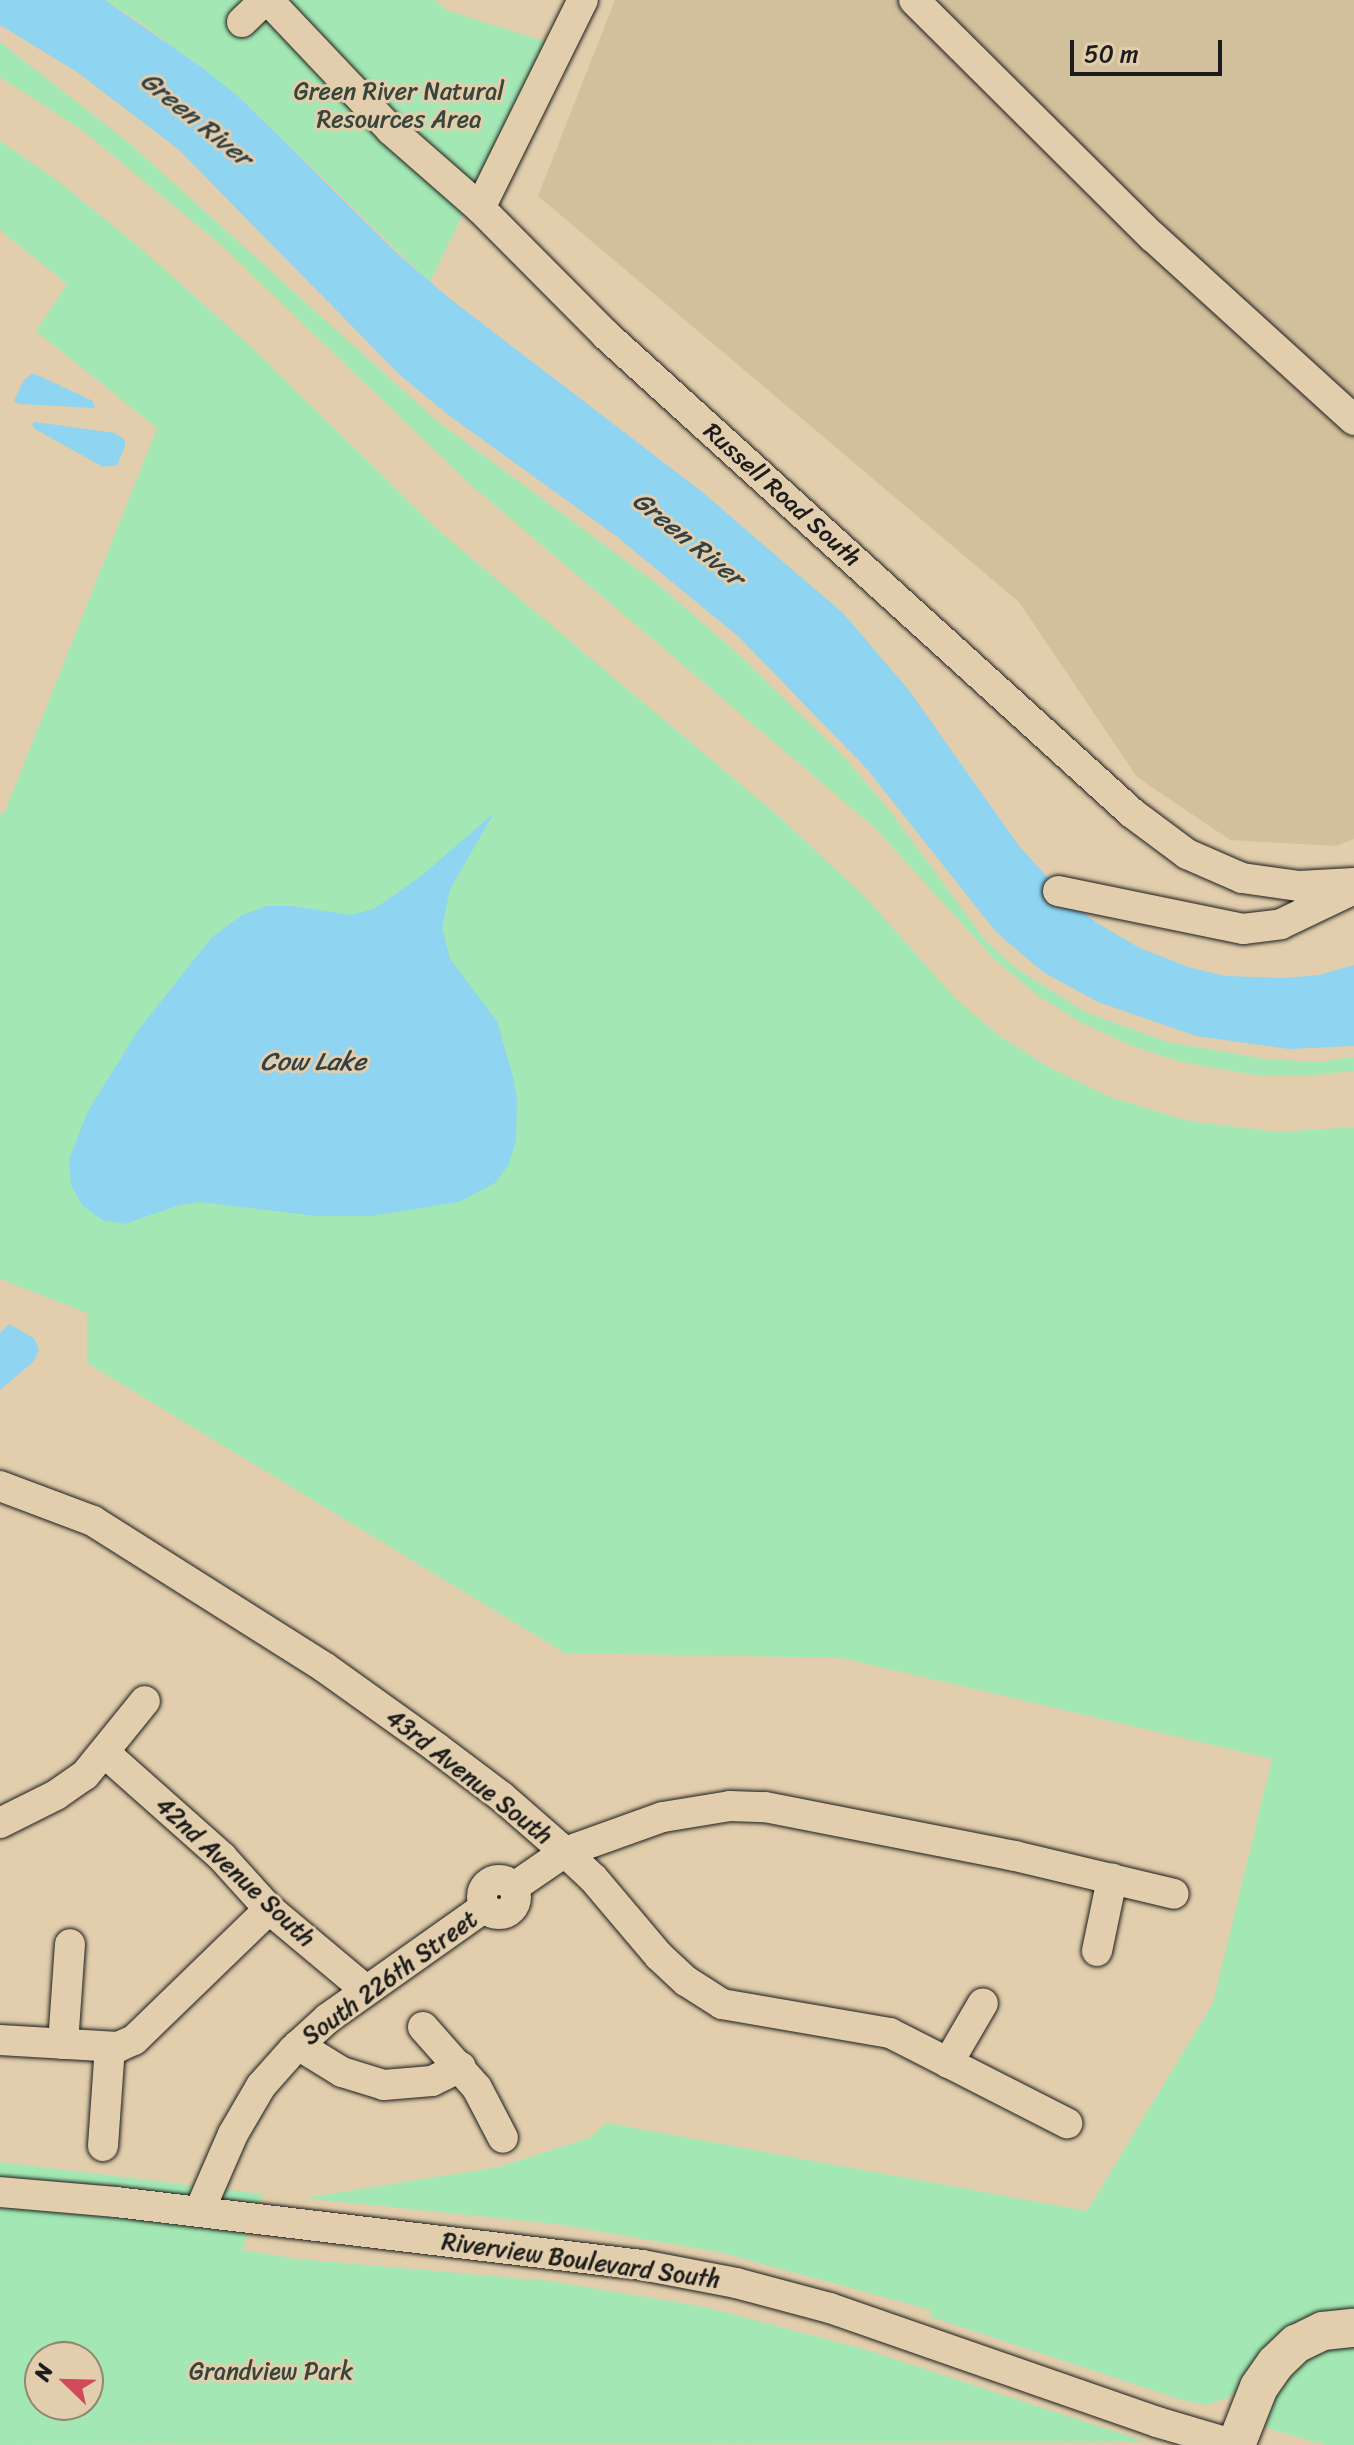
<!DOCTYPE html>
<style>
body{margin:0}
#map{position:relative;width:1354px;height:2445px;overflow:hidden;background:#e2ceac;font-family:Sriracha,sans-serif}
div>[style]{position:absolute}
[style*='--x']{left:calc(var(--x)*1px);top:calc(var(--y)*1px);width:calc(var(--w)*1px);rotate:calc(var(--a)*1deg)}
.built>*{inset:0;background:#d2bf9b}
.green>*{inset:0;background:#a3e8b4}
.water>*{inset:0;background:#8fd4f0}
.roads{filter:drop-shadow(0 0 2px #1c1c1c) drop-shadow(0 0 2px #1c1c1c)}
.minor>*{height:30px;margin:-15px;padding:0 15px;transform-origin:15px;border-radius:15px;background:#e2ceac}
.minor>.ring{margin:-15px;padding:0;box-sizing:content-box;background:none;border:30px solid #e2ceac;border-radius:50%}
.major>*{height:38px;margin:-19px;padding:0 19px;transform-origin:19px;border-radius:19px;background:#e2ceac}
span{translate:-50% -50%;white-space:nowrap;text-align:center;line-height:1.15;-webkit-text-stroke:6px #e2ceac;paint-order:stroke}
.park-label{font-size:24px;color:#37453a}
.street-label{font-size:24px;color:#1c1c1c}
.water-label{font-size:26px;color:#334146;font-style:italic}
.north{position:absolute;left:24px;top:2341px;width:80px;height:80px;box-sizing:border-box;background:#e2ceac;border:2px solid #938772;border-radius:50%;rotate:293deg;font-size:22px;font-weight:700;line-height:32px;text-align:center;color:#1c1c1c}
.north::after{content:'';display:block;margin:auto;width:28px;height:36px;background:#d1495b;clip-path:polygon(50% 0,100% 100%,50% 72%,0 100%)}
.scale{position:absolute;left:1070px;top:40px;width:152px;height:36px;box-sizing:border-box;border:4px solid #1c1c1c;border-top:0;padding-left:10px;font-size:24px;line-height:28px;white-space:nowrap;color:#1c1c1c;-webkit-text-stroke:6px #e2ceac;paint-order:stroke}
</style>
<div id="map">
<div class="built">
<i style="clip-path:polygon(615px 0,1354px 0,1354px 839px,1336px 846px,1230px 840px,1137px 777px,1019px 602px,538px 196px)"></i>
</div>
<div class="green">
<i style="clip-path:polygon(105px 0,435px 0,446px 10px,547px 42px,430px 282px,241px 99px,140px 22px)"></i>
<i style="clip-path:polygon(0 42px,129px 143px,436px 420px,661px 587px,737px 653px,844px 757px,890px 811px,985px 940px,1013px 966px,1085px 1012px,1168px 1042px,1265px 1059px,1318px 1062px,1354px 1057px,1354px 1071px,1305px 1076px,1255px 1075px,1182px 1062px,1135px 1047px,1082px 1023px,1040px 997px,995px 960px,875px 828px,471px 485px,220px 244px,82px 130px,0 77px)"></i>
<i style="clip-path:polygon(0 141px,58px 181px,138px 246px,247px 343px,438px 530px,782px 819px,866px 898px,957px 1000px,1001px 1037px,1050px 1068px,1110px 1097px,1188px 1121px,1279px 1132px,1354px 1127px,1354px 2311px,1294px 2324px,1269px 2343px,1249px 2368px,1237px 2391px,1228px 2398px,1206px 2405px,1182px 2400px,928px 2316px,933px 2311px,913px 2305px,719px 2252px,557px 2224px,304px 2198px,499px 2167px,589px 2138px,607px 2123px,1087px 2211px,1213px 2003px,1272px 1759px,842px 1658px,565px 1653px,87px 1363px,87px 1313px,0 1279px,0 814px,4px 814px,157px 428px,36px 331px,67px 284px,0 230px)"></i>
<i style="clip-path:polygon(evenodd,0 2162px,263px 2194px,242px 2250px,298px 2259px,549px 2281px,705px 2307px,860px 2348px,1147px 2442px,0 2445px,0 2162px,40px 2357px,88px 2357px,88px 2405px,40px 2405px,40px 2357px)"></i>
<i style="clip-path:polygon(1354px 2340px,1354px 2445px,1326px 2445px,1270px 2429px,1262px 2420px,1294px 2360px)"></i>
</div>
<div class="water">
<i style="clip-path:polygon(0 0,105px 0,204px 69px,241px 99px,400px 256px,449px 298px,701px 491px,843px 613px,908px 689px,1019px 846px,1072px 904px,1097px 923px,1140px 948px,1188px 967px,1225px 976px,1285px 978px,1319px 975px,1354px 965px,1354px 1046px,1289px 1049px,1196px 1036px,1098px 1002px,1043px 972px,996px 932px,867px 769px,739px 637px,616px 536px,447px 414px,400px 375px,178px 149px,77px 72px,0 25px)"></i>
<i style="clip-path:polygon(33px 373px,93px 401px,95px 408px,19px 404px,14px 401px,24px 380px)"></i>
<i style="clip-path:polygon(35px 422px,115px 433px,125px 440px,125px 447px,117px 465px,103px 467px,35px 429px,32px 424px)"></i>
<i style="clip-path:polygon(494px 813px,450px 889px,442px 928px,450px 959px,497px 1021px,513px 1077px,517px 1099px,516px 1140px,509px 1164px,495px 1183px,459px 1202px,370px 1216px,317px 1216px,199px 1202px,180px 1205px,124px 1224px,102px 1220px,83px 1206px,71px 1185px,69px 1159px,88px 1111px,137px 1032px,212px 937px,242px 915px,267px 906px,292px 906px,351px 915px,374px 909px,420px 877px)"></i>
<i style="clip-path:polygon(9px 1324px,34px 1338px,39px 1350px,33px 1362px,0 1390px,0 1333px)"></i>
</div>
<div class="roads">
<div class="minor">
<i style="--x:268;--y:0;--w:179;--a:46.6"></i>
<i style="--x:391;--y:130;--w:118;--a:41.2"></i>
<i style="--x:480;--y:208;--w:179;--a:45.2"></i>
<i style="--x:606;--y:335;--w:711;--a:42.26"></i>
<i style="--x:1132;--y:813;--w:69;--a:36.7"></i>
<i style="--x:1187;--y:854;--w:60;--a:23.6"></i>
<i style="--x:1242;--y:878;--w:58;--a:8"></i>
<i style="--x:1299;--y:886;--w:55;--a:-3.1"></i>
<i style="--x:914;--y:0;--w:337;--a:44.8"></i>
<i style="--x:1153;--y:237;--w:272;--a:42.3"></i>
<i style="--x:242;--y:22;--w:32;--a:-44"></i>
<i style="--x:480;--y:208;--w:232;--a:-63.7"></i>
<i style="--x:1058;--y:891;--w:189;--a:11.6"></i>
<i style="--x:1243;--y:929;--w:38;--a:-7"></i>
<i style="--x:1281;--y:924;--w:79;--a:-25.6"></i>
<i style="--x:0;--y:1486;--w:99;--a:20.6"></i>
<i style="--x:93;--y:1521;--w:273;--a:32.3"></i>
<i style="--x:324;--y:1667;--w:139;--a:35.6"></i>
<i style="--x:437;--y:1748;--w:81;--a:37"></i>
<i style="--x:502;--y:1797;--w:84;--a:41.1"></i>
<i style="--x:565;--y:1852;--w:38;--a:43"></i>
<i style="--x:593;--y:1878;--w:102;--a:49.8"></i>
<i style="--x:659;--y:1956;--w:37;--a:43"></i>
<i style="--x:686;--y:1981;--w:43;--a:32.6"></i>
<i style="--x:722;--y:2004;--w:170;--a:9.8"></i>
<i style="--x:890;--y:2033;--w:199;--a:27"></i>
<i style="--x:105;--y:1753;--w:157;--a:41.6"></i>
<i style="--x:222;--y:1857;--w:70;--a:47.9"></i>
<i style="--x:269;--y:1909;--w:126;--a:39.9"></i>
<i style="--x:0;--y:1823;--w:63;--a:-26.6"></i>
<i style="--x:56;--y:1795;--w:35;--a:-35"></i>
<i style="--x:85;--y:1775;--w:95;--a:-51"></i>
<i class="ring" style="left:482px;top:1880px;width:4px;height:4px"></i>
<i style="--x:514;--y:1887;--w:62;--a:-34.5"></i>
<i style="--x:565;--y:1852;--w:104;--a:-19.7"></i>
<i style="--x:663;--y:1817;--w:68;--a:-9.3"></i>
<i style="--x:730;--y:1806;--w:35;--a:2"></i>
<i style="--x:765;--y:1807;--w:255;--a:11.1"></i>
<i style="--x:1015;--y:1856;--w:163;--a:13.4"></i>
<i style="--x:1097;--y:1951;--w:74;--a:-78.2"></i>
<i style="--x:423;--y:2027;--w:81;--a:48.5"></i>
<i style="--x:477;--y:2088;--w:56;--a:62.5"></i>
<i style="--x:0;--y:2040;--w:118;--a:3.4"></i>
<i style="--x:118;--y:2047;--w:17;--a:-24"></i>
<i style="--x:134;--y:2040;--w:188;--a:-44.1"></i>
<i style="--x:63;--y:2044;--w:100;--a:-86"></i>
<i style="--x:298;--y:2045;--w:52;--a:31.5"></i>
<i style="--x:342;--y:2072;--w:44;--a:17.2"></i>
<i style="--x:384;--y:2085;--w:48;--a:-4.8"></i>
<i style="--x:432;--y:2081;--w:32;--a:-26"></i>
<i style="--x:948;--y:2063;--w:69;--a:-59.7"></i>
<i style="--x:103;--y:2146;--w:99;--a:-86"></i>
<i style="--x:0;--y:2192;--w:116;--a:4.9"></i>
<i style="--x:116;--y:2202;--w:530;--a:6.83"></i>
<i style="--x:642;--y:2265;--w:96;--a:10.8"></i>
<i style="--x:736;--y:2283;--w:97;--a:14.9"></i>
<i style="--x:830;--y:2308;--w:346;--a:19.2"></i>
<i style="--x:1157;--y:2422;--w:81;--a:16.4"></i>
<i style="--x:199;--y:2212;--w:85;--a:-66.4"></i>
<i style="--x:233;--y:2134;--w:56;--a:-59.7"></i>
<i style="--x:261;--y:2086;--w:48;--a:-48.4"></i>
<i style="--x:293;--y:2050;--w:47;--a:-42.4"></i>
<i style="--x:328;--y:2018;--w:192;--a:-35.3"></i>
</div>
<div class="major">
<i style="--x:1236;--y:2445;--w:62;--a:-68.4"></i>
<i style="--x:1259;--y:2387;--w:29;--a:-55"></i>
<i style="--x:1276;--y:2363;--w:28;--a:-44"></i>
<i style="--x:1296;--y:2344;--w:30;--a:-26"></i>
<i style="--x:1323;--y:2331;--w:31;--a:-6"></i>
</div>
</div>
<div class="park-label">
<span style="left:399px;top:106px">Green River Natural<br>Resources Area</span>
<span style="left:271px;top:2372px">Grandview Park</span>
</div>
<div class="street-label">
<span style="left:782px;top:495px;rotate:42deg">Russell Road South</span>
<span style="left:469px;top:1777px;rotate:38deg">43rd Avenue South</span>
<span style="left:235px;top:1872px;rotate:43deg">42nd Avenue South</span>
<span style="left:390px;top:1978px;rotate:-36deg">South 226th Street</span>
<span style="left:581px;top:2261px;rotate:8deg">Riverview Boulevard South</span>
</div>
<div class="water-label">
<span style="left:196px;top:119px;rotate:39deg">Green River</span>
<span style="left:688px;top:539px;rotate:39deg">Green River</span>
<span style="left:313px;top:1062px">Cow Lake</span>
</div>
<div class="north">N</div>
<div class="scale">50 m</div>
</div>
